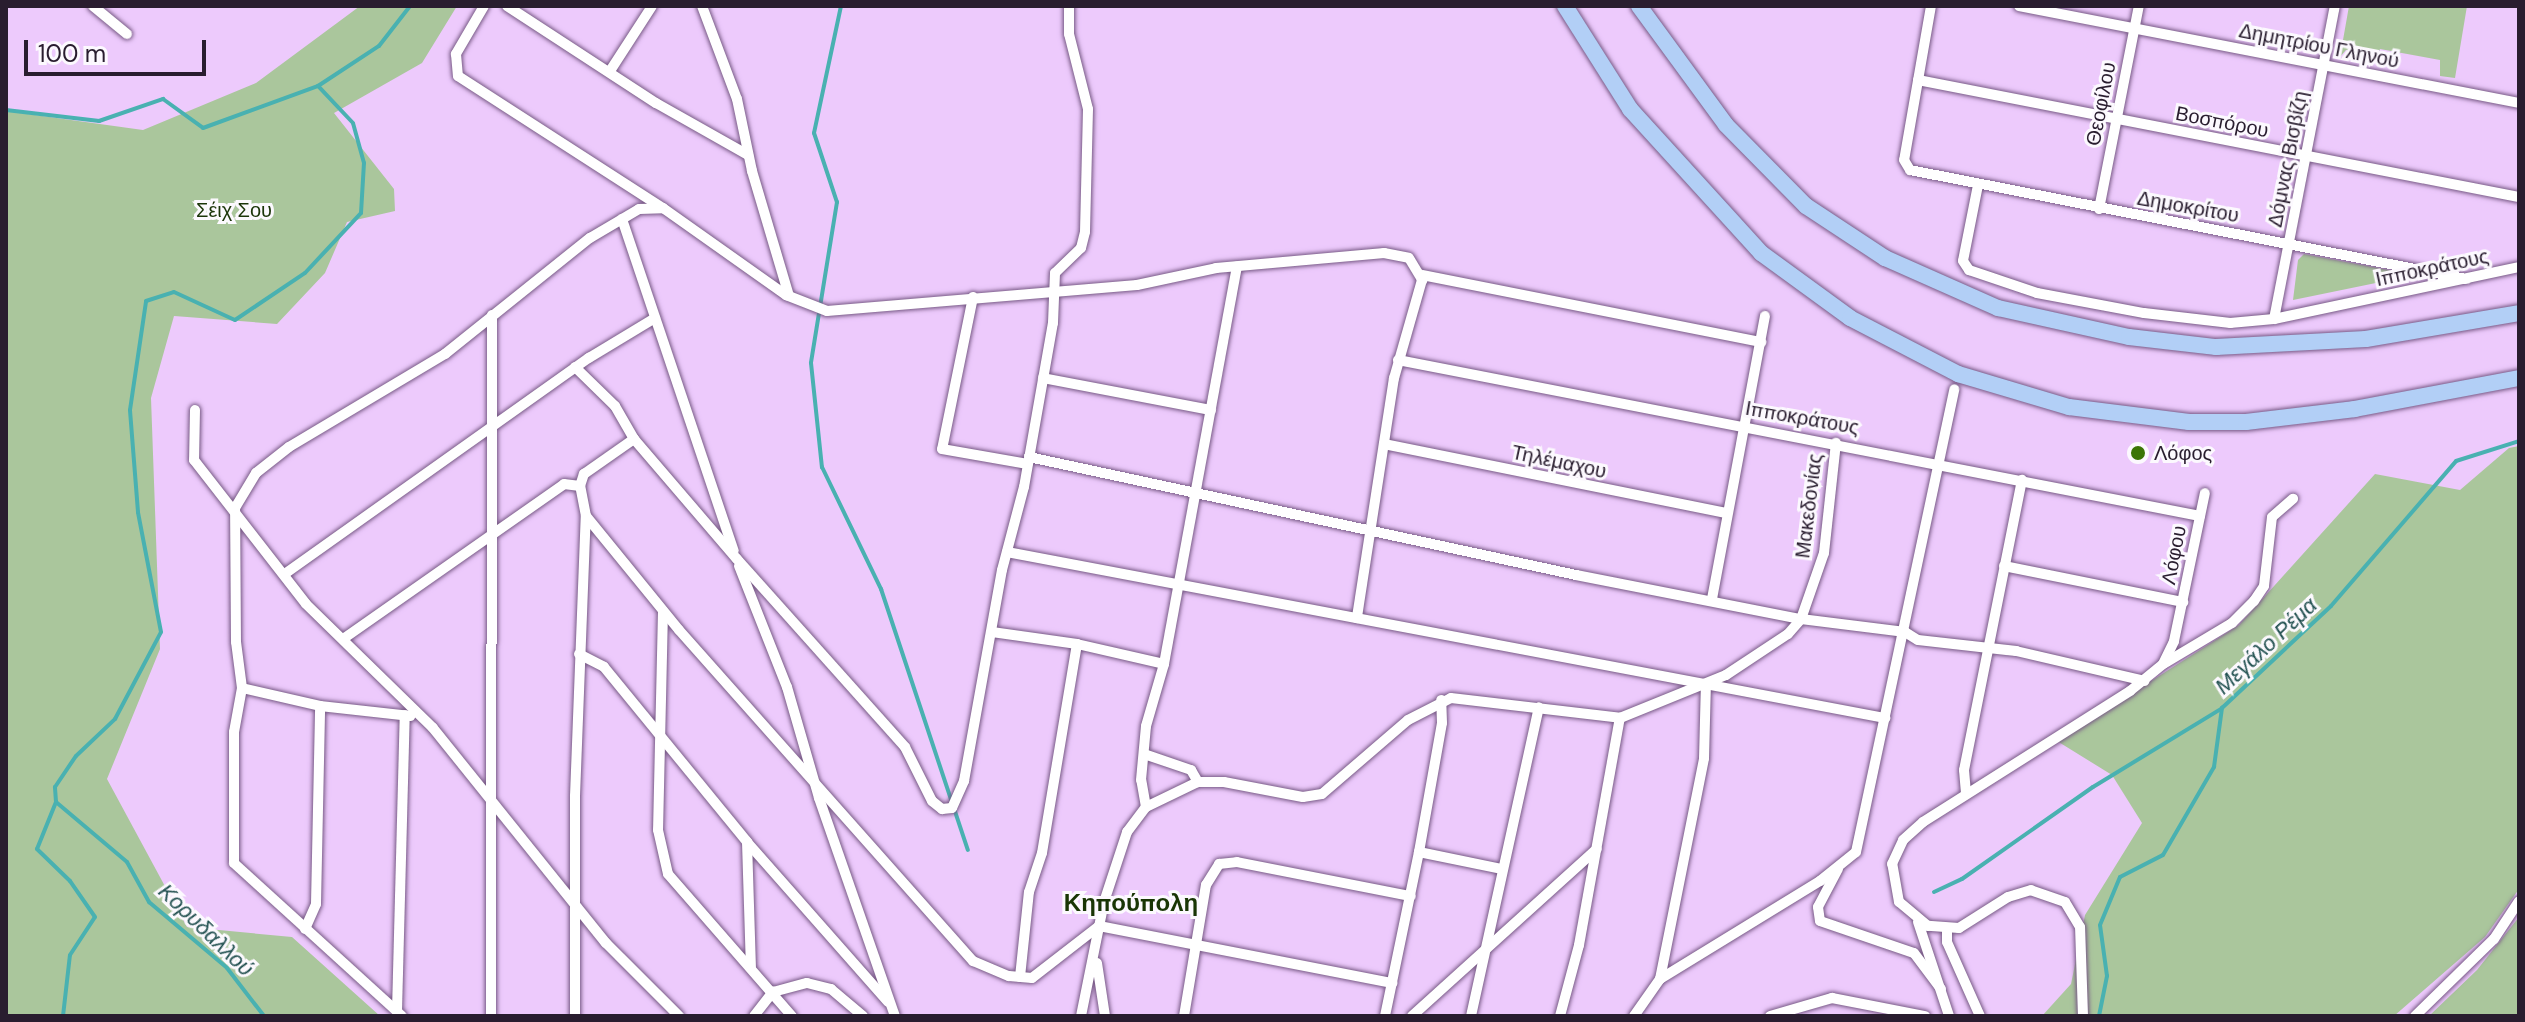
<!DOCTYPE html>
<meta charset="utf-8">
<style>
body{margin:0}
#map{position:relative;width:2525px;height:1022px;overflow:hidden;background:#edcafc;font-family:"DM Sans",sans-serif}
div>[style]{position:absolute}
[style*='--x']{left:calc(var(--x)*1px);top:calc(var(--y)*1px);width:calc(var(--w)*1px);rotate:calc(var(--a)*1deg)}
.green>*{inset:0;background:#aac69c}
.stream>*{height:4px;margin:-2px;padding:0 2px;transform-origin:2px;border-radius:2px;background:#49b1b1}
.roads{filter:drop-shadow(0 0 2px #785a86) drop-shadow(0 0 2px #785a86)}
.minor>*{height:10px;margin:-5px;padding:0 5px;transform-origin:5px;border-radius:5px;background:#fff}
.trunk>*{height:16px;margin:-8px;padding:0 8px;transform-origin:8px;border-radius:8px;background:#b2cff6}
.dots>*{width:22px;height:22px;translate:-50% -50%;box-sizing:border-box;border:4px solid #fcf9fe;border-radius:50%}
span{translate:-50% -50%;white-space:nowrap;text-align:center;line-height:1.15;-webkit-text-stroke:6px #fcf9fe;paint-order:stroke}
.street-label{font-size:20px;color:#291d2f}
.park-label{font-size:20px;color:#1b3509}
.poi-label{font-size:20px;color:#291d2f}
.left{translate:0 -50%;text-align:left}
.water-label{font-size:22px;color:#245252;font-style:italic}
.quarter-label{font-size:24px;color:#193505;font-weight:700}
.frame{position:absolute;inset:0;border:8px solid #291d2f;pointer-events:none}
.scale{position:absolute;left:24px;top:40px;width:182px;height:36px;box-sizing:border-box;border:4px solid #291d2f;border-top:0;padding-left:10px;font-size:24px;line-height:28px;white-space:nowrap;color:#291d2f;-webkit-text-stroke:6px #fcf9fe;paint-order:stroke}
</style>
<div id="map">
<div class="green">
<i style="clip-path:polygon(360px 6px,457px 6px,422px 63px,334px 113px,394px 189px,395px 211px,347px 222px,325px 273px,277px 324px,174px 316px,151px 398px,160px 649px,107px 779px,187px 927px,292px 937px,380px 1016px,6px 1016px,6px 111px,143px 130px,256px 83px)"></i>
<i style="clip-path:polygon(2349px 6px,2467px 6px,2455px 78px,2440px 76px,2440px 60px,2380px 49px,2377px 56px,2346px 50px,2340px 57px)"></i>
<i style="clip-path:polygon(2304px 254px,2405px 273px,2410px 276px,2293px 300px,2298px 260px)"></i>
<i style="clip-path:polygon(2519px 446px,2519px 889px,2485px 937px,2394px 1016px,2042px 1016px,2071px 984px,2085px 915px,2142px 823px,2112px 775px,2057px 741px,2239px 625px,2375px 474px,2460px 490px,2509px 448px)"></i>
<i style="clip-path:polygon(2519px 917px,2519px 1016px,2429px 1016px,2477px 970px)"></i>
</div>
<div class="stream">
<i style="--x:841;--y:6;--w:130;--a:102"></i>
<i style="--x:814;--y:133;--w:73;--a:71.6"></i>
<i style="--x:837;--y:202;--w:163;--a:99.2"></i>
<i style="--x:811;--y:363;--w:105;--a:84"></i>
<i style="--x:822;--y:467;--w:136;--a:64.2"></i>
<i style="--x:881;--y:589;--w:275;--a:71.6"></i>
<i style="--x:6;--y:110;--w:94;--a:6.7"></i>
<i style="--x:99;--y:121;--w:68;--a:-19"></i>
<i style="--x:163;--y:99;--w:49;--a:35.9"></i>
<i style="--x:203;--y:128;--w:122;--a:-20.1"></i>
<i style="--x:56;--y:802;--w:93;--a:40.2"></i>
<i style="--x:127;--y:862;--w:46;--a:61.2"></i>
<i style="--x:149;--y:902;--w:102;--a:40.2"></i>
<i style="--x:227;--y:968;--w:61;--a:52.4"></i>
<i style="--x:1934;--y:892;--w:31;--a:-25"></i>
<i style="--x:1962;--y:879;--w:160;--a:-35.1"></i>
<i style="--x:2093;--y:787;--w:150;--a:-31.4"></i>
<i style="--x:63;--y:1016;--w:61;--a:-83.5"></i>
<i style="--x:70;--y:955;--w:45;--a:-56.7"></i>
<i style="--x:95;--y:917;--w:44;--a:-124.8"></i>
<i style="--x:70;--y:881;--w:46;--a:-135.9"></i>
<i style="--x:37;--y:849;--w:51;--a:-68"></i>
<i style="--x:56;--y:802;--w:15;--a:-94"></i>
<i style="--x:55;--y:787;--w:37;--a:-56"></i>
<i style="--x:76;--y:756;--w:54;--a:-43.5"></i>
<i style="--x:115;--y:719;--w:98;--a:-62.1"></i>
<i style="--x:161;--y:632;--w:122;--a:-100.9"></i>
<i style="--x:138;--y:512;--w:102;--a:-94.5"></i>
<i style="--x:130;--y:410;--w:110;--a:-81.6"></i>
<i style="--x:146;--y:301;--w:29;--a:-18"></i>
<i style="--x:174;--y:292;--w:67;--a:24.7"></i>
<i style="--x:235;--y:320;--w:84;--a:-33.9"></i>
<i style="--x:305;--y:273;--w:82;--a:-47"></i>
<i style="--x:361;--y:213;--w:50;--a:-86.6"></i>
<i style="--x:364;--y:163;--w:41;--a:-105.4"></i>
<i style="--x:353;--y:123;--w:51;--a:-133.4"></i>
<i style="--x:318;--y:86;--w:73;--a:-33.3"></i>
<i style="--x:379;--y:46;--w:51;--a:-52.2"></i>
<i style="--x:2099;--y:1016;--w:41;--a:-78.7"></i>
<i style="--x:2107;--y:976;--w:51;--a:-97.8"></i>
<i style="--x:2100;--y:925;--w:52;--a:-67.4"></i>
<i style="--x:2120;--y:877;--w:48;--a:-27.1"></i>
<i style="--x:2163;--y:855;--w:102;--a:-59.9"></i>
<i style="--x:2214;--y:767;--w:60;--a:-82.3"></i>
<i style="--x:2222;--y:708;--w:149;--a:-43.1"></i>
<i style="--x:2331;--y:606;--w:191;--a:-49.2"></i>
<i style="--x:2456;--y:461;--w:66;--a:-17.6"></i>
</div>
<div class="roads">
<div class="minor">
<i style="--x:93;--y:6;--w:44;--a:39.5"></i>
<i style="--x:484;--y:6;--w:56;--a:120.3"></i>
<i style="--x:456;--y:54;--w:22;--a:85"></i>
<i style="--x:458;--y:76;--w:244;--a:32.8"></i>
<i style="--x:663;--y:208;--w:151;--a:35.3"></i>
<i style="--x:786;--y:295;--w:44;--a:21.3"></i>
<i style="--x:827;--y:311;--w:311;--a:-4.8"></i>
<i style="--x:1137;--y:285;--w:81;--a:-12.1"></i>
<i style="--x:1216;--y:268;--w:169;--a:-5.1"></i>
<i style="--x:1384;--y:253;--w:25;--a:11"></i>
<i style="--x:1409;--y:258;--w:26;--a:59"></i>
<i style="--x:1422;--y:280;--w:102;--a:105.9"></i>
<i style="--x:1394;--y:378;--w:243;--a:98.8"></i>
<i style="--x:507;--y:6;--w:178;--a:33.1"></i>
<i style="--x:656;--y:103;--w:106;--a:29.5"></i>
<i style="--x:702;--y:6;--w:99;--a:69.4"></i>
<i style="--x:737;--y:99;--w:74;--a:78.2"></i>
<i style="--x:752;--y:171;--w:130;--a:73.5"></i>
<i style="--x:1931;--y:6;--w:156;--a:99.9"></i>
<i style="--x:1904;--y:160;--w:12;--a:59"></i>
<i style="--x:1910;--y:170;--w:567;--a:11.09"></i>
<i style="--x:2019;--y:6;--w:509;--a:10.98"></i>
<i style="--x:610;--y:71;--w:77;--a:-57.1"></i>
<i style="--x:1918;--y:80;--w:612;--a:11.02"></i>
<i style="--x:1978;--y:185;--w:77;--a:101.2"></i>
<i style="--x:1963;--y:261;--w:11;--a:56"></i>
<i style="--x:1969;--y:270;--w:72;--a:18.7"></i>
<i style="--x:2037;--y:293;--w:109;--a:10.6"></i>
<i style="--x:2144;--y:313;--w:87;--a:6.6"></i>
<i style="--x:2230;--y:323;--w:44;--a:-5.2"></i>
<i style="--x:2274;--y:319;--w:250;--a:-12"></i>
<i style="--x:2099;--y:209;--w:207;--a:-78.9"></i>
<i style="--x:622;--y:219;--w:350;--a:71.4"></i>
<i style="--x:1422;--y:275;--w:346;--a:11.2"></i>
<i style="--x:973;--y:297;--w:155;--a:101.5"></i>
<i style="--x:942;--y:449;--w:87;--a:9.9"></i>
<i style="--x:2274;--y:319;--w:319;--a:-79"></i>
<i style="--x:1398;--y:360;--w:817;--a:11.01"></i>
<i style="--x:575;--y:367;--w:56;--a:44.3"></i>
<i style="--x:615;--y:406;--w:38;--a:60"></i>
<i style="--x:634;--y:439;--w:158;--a:49.4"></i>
<i style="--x:737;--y:559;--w:252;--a:48.2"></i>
<i style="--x:905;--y:747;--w:60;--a:63.4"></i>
<i style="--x:932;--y:801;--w:13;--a:39"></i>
<i style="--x:942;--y:809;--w:10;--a:-6"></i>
<i style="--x:952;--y:808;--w:30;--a:-66"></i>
<i style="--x:964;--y:781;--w:214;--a:-79.8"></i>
<i style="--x:1002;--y:570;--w:86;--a:-75.2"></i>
<i style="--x:1024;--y:487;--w:167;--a:-80"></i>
<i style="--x:1053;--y:323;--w:50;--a:-87.7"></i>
<i style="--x:1055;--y:273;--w:36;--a:-44"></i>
<i style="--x:1081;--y:248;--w:16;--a:-76"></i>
<i style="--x:1085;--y:232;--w:123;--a:-88.6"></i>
<i style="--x:1088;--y:109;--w:77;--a:-104.2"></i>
<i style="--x:1069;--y:34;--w:28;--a:-90"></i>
<i style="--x:1043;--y:378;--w:171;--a:10.8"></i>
<i style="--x:195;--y:410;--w:50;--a:91.1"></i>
<i style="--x:194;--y:460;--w:182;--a:52.1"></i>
<i style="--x:306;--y:604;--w:177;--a:44.3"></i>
<i style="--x:433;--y:728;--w:276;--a:51.2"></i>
<i style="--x:606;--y:943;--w:103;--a:45"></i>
<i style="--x:1384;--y:444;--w:349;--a:11.4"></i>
<i style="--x:1029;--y:457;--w:560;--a:12.17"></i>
<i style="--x:1576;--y:575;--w:229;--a:11.1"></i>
<i style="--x:1801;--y:619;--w:105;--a:7.1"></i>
<i style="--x:1905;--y:632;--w:15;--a:32"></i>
<i style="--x:1918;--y:640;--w:99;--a:6.4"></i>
<i style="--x:2016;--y:651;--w:132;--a:13.1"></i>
<i style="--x:586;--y:516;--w:147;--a:50.8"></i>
<i style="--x:679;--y:630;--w:443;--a:48.4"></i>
<i style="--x:973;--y:961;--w:39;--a:23"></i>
<i style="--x:1009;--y:976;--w:23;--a:5"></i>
<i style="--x:1032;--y:978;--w:85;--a:-37.8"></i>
<i style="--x:1099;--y:926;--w:299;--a:11"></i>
<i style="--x:1007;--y:552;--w:894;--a:10.71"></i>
<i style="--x:739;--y:566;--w:130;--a:68.4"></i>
<i style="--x:787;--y:687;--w:116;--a:73.9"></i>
<i style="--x:819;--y:798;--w:231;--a:70.8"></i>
<i style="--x:2004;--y:566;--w:183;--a:11.4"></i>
<i style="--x:286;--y:573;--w:372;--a:-35.4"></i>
<i style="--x:589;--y:358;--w:77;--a:-31.2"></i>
<i style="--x:1712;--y:599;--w:288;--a:-79.4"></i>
<i style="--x:663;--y:611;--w:219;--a:91.3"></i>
<i style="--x:658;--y:830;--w:45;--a:77.2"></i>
<i style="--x:668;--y:874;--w:189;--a:48.9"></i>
<i style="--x:992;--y:632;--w:86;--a:8"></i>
<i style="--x:1077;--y:644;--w:89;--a:12.9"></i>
<i style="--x:343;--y:639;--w:270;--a:-35"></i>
<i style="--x:564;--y:484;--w:16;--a:7"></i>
<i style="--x:580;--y:486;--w:13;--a:-72"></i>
<i style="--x:584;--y:474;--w:61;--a:-35"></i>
<i style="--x:579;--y:654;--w:28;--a:27"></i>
<i style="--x:604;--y:667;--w:226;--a:50.7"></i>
<i style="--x:747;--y:842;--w:125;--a:88.2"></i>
<i style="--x:2165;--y:663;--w:78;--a:-30.8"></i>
<i style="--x:2232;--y:623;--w:31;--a:-45"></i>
<i style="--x:2254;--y:601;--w:18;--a:-56"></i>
<i style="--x:2264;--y:586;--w:69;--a:-83.4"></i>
<i style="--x:2272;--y:517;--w:28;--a:-41"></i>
<i style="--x:242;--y:688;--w:80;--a:13"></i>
<i style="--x:320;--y:706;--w:91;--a:6.3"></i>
<i style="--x:1144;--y:754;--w:50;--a:18.8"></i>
<i style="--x:1191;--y:770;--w:14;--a:60"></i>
<i style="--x:1966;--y:793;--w:23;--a:-95"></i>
<i style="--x:1964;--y:770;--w:296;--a:-78.7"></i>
<i style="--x:1146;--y:807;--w:27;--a:-100"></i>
<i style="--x:1141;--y:780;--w:54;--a:-84.7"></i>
<i style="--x:1146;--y:726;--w:65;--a:-73.8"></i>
<i style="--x:1164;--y:664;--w:404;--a:-79.6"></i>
<i style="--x:747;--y:842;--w:213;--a:48.6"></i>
<i style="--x:1419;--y:852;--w:85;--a:11.6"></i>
<i style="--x:1838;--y:869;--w:43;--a:117.8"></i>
<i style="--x:1818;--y:907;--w:14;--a:82"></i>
<i style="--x:1820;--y:921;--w:99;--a:18.8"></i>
<i style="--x:1914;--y:953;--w:45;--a:53.1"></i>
<i style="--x:1918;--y:922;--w:99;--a:71.7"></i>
<i style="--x:305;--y:929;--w:27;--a:-66"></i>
<i style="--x:316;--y:904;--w:198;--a:-88.8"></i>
<i style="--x:1947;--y:929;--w:13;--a:90"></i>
<i style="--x:1947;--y:942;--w:81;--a:66"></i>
<i style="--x:1097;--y:963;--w:54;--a:81.4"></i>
<i style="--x:1020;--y:977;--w:85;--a:-84"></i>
<i style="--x:1029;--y:892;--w:41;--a:-71.6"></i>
<i style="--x:1042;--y:853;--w:212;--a:-80.5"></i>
<i style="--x:1660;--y:979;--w:188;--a:-31.5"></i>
<i style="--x:1820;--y:881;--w:46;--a:-38.9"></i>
<i style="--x:1856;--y:852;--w:473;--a:-78"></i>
<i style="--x:397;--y:1011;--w:296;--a:-88.5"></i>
<i style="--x:402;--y:1016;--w:227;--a:-137.7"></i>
<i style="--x:234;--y:863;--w:131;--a:-90"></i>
<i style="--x:234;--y:732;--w:45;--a:-79.7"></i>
<i style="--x:242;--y:688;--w:46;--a:-97.4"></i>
<i style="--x:236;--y:642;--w:134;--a:-90.4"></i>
<i style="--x:235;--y:508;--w:41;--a:-59"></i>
<i style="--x:256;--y:473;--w:42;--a:-38.2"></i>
<i style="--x:289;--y:447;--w:182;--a:-30.8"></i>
<i style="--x:445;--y:354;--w:186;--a:-38.7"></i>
<i style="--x:590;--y:238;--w:57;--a:-30.6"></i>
<i style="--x:639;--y:209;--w:24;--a:-2"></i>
<i style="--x:491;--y:1016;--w:701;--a:-89.92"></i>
<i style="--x:575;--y:1016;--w:220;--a:-90"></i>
<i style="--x:575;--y:796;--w:280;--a:-87.8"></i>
<i style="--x:586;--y:516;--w:31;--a:-101"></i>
<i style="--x:754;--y:1016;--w:31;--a:-52"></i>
<i style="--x:773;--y:992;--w:35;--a:-15"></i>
<i style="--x:807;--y:983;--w:25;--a:14"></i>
<i style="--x:831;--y:989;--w:42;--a:40.2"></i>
<i style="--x:1081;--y:1016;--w:116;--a:-78.6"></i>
<i style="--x:1104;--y:902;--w:74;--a:-71.8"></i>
<i style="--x:1127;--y:832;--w:31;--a:-53"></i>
<i style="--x:1146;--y:807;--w:58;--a:-25.7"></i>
<i style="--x:1198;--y:782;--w:26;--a:0"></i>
<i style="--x:1224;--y:782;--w:80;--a:10.8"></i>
<i style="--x:1303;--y:797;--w:19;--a:-9"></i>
<i style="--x:1322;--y:794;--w:113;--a:-40.7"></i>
<i style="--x:1408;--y:720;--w:48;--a:-27.1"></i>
<i style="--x:1451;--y:698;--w:170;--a:6.7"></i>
<i style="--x:1620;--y:718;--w:114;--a:-22.1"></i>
<i style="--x:1726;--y:675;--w:74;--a:-33.5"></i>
<i style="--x:1788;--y:634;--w:20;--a:-49"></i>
<i style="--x:1801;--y:619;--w:70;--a:-70.8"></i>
<i style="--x:1824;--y:553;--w:111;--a:-83.8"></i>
<i style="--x:1184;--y:1016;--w:133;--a:-80.5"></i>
<i style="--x:1206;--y:885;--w:25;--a:-58"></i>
<i style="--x:1219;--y:864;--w:18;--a:-6"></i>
<i style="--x:1237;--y:862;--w:177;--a:11.1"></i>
<i style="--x:1385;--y:1016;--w:167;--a:-78.3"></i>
<i style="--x:1419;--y:852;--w:131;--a:-79.9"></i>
<i style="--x:1442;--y:723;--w:23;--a:-92"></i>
<i style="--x:1412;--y:1016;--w:249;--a:-42.1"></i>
<i style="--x:1471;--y:1016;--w:316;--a:-77.6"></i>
<i style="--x:1560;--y:1016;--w:73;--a:-75"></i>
<i style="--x:1579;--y:945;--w:231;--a:-79.8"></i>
<i style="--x:1634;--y:1016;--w:45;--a:-54.9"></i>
<i style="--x:1660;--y:979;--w:225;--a:-78.7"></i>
<i style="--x:1704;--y:758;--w:74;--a:-88.5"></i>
<i style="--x:1770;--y:1016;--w:65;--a:-16.2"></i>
<i style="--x:1832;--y:998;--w:95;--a:11"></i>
<i style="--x:2083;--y:1016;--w:89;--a:-91.9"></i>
<i style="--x:2080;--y:927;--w:29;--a:-121"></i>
<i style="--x:2065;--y:902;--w:36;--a:-161"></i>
<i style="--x:2031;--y:890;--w:24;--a:163"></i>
<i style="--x:2008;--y:897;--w:58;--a:147.7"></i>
<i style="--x:1959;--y:928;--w:31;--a:-176"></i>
<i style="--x:1928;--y:926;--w:38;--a:-140"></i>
<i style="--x:1899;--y:902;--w:39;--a:-100"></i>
<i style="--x:1892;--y:864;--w:26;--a:-65"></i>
<i style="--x:1903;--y:840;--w:27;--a:-42"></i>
<i style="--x:1923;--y:822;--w:245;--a:-32.3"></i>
<i style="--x:2130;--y:691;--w:43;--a:-39.3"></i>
<i style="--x:2163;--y:664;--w:25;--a:-64"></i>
<i style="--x:2174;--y:641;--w:151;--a:-78.2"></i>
<i style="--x:2415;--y:1016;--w:110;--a:-44.3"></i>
<i style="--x:2494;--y:939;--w:45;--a:-56.7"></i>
</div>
<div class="trunk">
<i style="--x:1565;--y:6;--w:122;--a:57.7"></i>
<i style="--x:1630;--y:109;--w:195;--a:47.7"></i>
<i style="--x:1761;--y:253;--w:110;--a:36.1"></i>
<i style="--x:1850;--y:318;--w:122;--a:27.4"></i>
<i style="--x:1958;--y:374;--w:116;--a:16.6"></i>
<i style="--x:2069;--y:407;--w:121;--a:7.1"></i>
<i style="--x:2189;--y:422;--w:57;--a:0"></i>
<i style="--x:2246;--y:422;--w:110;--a:-6.8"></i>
<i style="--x:2355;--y:409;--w:167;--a:-10.7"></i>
<i style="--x:1639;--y:6;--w:147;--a:53.8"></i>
<i style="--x:1726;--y:125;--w:114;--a:45.4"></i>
<i style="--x:1806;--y:206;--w:95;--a:33.4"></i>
<i style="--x:1885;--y:258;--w:124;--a:23.9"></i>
<i style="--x:1998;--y:308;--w:134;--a:12.5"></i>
<i style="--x:2129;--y:337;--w:88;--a:6.6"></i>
<i style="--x:2216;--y:347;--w:150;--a:-3.1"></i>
<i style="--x:2366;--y:339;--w:155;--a:-9.6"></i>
</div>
</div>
<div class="dots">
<i style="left:2138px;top:453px;background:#3b7506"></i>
</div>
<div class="street-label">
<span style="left:2319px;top:46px;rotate:11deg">Δημητρίου Γληνού</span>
<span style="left:2101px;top:104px;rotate:-79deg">Θεοφίλου</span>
<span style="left:2222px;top:122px;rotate:11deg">Βοσπόρου</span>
<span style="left:2288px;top:159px;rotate:-79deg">Δόμνας Βισβίζη</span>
<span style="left:2188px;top:207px;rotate:10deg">Δημοκρίτου</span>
<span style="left:2432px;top:268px;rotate:-12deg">Ιπποκράτους</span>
<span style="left:1802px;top:418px;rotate:10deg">Ιπποκράτους</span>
<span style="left:1559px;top:462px;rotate:12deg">Τηλέμαχου</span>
<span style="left:1809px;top:506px;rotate:-83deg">Μακεδονίας</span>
<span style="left:2174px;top:555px;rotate:-79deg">Λόφου</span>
</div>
<div class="park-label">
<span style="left:234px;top:210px">Σέιχ Σου</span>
</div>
<div class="poi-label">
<span class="left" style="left:2154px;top:453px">Λόφος</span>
</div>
<div class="water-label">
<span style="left:2266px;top:646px;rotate:-43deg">Μεγάλο Ρέμα</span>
<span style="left:206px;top:930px;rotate:44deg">Κορυδαλλού</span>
</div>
<div class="quarter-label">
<span style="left:1131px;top:903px">Κηπούπολη</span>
</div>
<div class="frame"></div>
<div class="scale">100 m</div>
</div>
